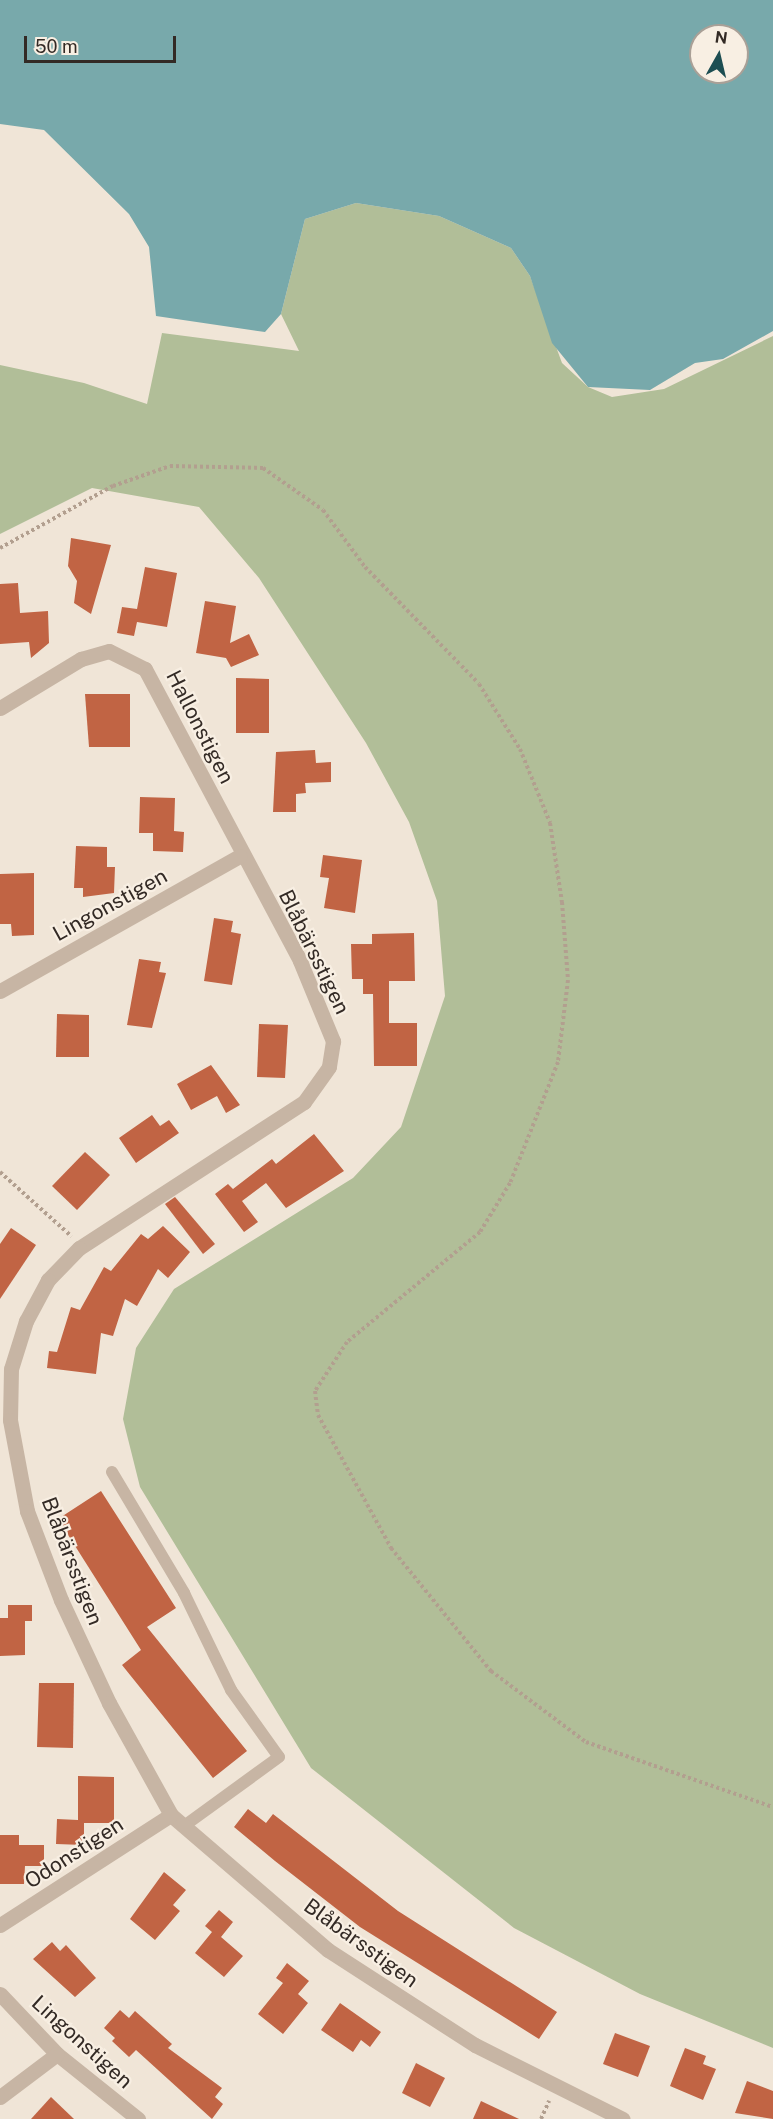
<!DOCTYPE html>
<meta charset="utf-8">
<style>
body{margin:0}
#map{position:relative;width:773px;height:2119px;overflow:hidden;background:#f0e5d7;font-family:"Public Sans",sans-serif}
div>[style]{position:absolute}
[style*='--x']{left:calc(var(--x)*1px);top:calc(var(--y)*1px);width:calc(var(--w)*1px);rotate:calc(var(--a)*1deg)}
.green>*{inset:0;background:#b1be98}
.water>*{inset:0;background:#78a9ab}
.building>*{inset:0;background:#c16444}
.path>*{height:4px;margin-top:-2px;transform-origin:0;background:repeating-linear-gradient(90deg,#b29f8f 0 3px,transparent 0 6px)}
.service>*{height:12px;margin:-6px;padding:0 6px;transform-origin:6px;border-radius:6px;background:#c7b5a4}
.minor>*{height:15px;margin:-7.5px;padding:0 7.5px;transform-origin:7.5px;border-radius:7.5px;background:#c7b5a4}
span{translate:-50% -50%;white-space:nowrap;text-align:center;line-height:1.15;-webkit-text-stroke:4.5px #f8efe3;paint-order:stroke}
.street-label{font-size:21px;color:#332a25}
.north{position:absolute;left:689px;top:24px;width:60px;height:60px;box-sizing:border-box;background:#f8efe3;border:2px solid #a9a097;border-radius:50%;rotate:8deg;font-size:16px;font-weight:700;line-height:24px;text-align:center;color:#332a25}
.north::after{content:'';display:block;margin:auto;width:21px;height:27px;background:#1d4e52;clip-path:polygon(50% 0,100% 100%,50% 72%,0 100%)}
.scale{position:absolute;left:24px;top:36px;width:152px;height:27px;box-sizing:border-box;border:3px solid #332a25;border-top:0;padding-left:8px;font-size:18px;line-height:21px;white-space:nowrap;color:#332a25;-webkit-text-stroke:4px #f8efe3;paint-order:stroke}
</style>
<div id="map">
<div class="green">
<i style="clip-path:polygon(356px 203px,439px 216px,511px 248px,530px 276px,562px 363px,588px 387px,612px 397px,664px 389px,773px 336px,773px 2048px,640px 1994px,514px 1928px,311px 1768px,140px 1487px,123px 1419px,136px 1348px,174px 1289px,353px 1178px,401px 1127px,445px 996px,437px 901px,409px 822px,366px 743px,259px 578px,199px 507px,92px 488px,0 534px,0 365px,84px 383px,147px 404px,162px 333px,299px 351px,281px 314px,305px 219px)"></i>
</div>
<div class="water">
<i style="clip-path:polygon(evenodd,0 0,773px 0,773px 331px,723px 359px,695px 363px,650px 390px,588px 387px,552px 343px,530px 276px,511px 248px,439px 216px,356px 203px,305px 219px,281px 314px,265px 332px,156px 316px,149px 247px,129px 214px,44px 130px,0 124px,0 0,701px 36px,737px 36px,737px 72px,701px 72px,701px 36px)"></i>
</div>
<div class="building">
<i style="clip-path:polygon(71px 538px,111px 545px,91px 614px,74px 603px,77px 581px,68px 566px)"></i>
<i style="clip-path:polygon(145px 567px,177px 573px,167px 627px,137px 622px,134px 636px,117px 633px,122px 607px,137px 609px)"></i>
<i style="clip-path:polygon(18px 583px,20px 613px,48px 611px,49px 643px,31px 658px,29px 642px,0 644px,0 584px)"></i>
<i style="clip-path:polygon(205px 601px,236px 606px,230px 643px,249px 634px,259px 655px,231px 667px,226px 658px,196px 653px)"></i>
<i style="clip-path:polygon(236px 678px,269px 679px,269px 733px,236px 733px)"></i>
<i style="clip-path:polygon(85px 694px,130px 694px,130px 747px,89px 747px)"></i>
<i style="clip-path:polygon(315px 750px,316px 763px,331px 762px,331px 782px,305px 783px,306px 793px,296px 794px,296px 812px,273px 812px,276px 752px)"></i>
<i style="clip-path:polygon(140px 797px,175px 798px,174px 831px,184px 832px,183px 852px,153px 851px,153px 833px,139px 833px)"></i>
<i style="clip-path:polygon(76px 846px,107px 847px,107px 867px,115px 867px,114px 893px,83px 897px,83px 888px,74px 888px)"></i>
<i style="clip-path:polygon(323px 855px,362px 860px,355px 913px,324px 908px,329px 878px,320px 877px)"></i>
<i style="clip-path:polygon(34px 873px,34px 935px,12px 936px,11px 924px,0 924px,0 874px)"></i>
<i style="clip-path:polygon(214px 918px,233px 921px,231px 932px,241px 934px,232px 985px,204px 981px)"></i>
<i style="clip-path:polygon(414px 933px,415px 981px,389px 981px,389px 1023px,417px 1023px,417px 1066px,374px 1066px,373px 994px,363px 994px,363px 979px,352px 979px,351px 944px,372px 944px,372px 934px)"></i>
<i style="clip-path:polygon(139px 959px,161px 962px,159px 972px,166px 973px,152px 1028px,127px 1025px)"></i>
<i style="clip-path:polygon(57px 1014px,89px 1015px,89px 1057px,56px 1057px)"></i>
<i style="clip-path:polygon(259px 1024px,288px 1025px,285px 1078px,257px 1077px)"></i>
<i style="clip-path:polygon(211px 1065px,240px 1105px,226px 1113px,217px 1096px,191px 1110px,177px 1084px)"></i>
<i style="clip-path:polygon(152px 1115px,160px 1126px,169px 1120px,179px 1133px,136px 1163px,119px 1138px)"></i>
<i style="clip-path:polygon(314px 1134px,344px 1171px,286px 1208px,266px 1183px,242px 1201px,258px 1222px,244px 1232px,215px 1194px,228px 1184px,233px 1189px,272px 1159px,276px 1164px)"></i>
<i style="clip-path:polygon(85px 1152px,110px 1175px,77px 1210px,52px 1186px)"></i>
<i style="clip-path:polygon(175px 1197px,215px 1244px,203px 1254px,165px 1204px)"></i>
<i style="clip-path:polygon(163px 1226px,190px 1252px,168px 1278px,158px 1269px,137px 1306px,125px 1299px,113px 1336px,101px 1333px,96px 1374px,47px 1368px,49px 1351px,57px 1352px,71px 1307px,80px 1310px,104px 1267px,111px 1271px,141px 1234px,148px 1239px)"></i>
<i style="clip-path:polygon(11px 1228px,36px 1245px,0 1299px,0 1244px)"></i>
<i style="clip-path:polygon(101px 1491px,176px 1608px,147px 1627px,247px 1751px,213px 1778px,122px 1665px,141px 1650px,58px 1519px)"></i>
<i style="clip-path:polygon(8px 1605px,32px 1605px,32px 1621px,25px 1621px,25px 1655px,0 1656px,0 1618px,8px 1618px)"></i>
<i style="clip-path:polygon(39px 1683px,74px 1683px,73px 1748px,37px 1747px)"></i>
<i style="clip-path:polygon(78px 1776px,114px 1777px,114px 1823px,84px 1823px,84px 1845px,56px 1844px,57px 1819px,78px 1820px)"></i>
<i style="clip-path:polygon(248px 1809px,266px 1823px,273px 1814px,398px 1911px,557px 2012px,539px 2039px,360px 1927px,275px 1861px,234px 1827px)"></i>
<i style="clip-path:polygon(0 1835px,19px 1835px,19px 1845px,44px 1845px,44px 1866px,25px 1866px,24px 1884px,0 1884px)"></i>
<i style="clip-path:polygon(164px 1872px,186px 1890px,173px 1905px,180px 1911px,155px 1940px,130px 1919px)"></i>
<i style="clip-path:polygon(219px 1910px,233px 1922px,221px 1937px,243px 1956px,224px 1977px,195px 1953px,212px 1932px,205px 1926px)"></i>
<i style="clip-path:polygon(52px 1942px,60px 1951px,66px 1945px,96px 1978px,75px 1997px,33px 1959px)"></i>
<i style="clip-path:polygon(287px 1963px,309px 1981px,298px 1994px,308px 2003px,283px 2034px,258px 2014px,283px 1983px,276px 1978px)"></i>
<i style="clip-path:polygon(340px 2003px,381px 2032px,370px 2047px,361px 2040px,353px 2052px,321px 2030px)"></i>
<i style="clip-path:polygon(120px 2010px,129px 2018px,135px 2011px,172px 2044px,168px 2048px,222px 2088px,215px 2097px,223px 2104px,212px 2119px,136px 2050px,129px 2057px,112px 2041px,115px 2038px,104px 2028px)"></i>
<i style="clip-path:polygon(615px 2033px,650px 2046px,638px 2077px,603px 2064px)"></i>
<i style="clip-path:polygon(685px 2048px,706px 2056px,703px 2064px,716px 2069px,703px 2100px,670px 2086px)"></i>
<i style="clip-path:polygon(416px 2063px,445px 2078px,430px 2107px,402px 2093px)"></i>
<i style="clip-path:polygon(747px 2081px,773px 2091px,773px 2119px,735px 2113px)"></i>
<i style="clip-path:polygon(51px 2097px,74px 2119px,31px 2119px)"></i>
<i style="clip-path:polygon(481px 2101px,519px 2119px,473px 2119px)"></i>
</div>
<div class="path">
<i style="--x:0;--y:548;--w:129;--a:-28.8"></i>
<i style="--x:113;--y:486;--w:60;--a:-19.3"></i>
<i style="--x:170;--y:466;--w:93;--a:1.2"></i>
<i style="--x:263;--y:468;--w:73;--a:35"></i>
<i style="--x:323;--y:510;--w:71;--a:53.6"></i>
<i style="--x:365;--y:567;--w:163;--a:45.7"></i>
<i style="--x:479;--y:684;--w:77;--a:57.8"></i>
<i style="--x:520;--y:749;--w:80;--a:67.9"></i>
<i style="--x:550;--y:823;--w:80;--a:81.4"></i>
<i style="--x:562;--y:902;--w:78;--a:85.6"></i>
<i style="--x:568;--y:980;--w:83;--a:97"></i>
<i style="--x:558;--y:1062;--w:130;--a:111.6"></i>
<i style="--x:510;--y:1183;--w:57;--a:121.5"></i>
<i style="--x:480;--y:1232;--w:173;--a:140.4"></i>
<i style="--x:347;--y:1342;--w:59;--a:123.1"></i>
<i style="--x:315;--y:1391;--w:24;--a:83"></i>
<i style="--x:318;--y:1415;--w:152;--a:61.2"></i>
<i style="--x:391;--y:1548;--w:159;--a:50.9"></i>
<i style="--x:491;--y:1671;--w:119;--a:36.8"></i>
<i style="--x:586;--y:1742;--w:198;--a:19.2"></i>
<i style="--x:0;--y:1172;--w:96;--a:42"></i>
<i style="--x:541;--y:2119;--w:20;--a:-66"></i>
</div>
<div class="service">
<i style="--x:112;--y:1472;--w:141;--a:59.2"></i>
<i style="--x:184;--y:1593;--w:108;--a:64.1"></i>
<i style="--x:231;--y:1690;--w:82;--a:54.4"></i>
<i style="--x:279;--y:1757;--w:117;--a:144"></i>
</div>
<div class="minor">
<i style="--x:0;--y:708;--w:95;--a:-31.2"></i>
<i style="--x:81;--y:659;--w:29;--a:-16"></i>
<i style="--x:109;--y:651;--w:40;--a:26.6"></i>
<i style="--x:145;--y:669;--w:331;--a:62"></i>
<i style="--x:300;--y:961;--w:87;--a:67.6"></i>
<i style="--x:333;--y:1041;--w:26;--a:99"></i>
<i style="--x:329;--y:1067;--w:43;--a:125.5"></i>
<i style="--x:304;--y:1102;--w:268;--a:147"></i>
<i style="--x:79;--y:1248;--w:45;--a:134.1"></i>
<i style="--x:48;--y:1280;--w:47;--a:118.2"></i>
<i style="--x:26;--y:1321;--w:50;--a:107.4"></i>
<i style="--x:11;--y:1369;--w:51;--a:91.1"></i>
<i style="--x:10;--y:1420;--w:93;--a:79.4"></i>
<i style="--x:27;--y:1511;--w:95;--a:69.1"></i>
<i style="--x:61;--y:1600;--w:114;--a:65"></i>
<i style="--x:109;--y:1703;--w:128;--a:61"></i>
<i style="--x:171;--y:1815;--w:207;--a:40.7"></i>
<i style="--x:328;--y:1950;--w:175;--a:32.9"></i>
<i style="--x:475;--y:2045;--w:165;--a:26.6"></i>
<i style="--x:0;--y:991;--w:275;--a:-29.4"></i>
<i style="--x:0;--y:1925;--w:203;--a:-32.8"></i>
<i style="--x:0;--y:1994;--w:83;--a:46.5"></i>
<i style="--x:57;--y:2054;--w:104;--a:38.7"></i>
<i style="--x:0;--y:2097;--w:71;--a:-37"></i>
</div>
<div class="street-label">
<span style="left:200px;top:727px;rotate:63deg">Hallonstigen</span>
<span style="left:110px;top:905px;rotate:-29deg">Lingonstigen</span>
<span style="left:314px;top:952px;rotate:64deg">Blåbärsstigen</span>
<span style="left:72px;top:1561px;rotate:69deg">Blåbärsstigen</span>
<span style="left:74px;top:1853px;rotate:-33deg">Odonstigen</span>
<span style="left:361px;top:1943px;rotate:36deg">Blåbärsstigen</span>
<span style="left:82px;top:2042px;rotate:42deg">Lingonstigen</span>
</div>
<div class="north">N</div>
<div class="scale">50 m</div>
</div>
